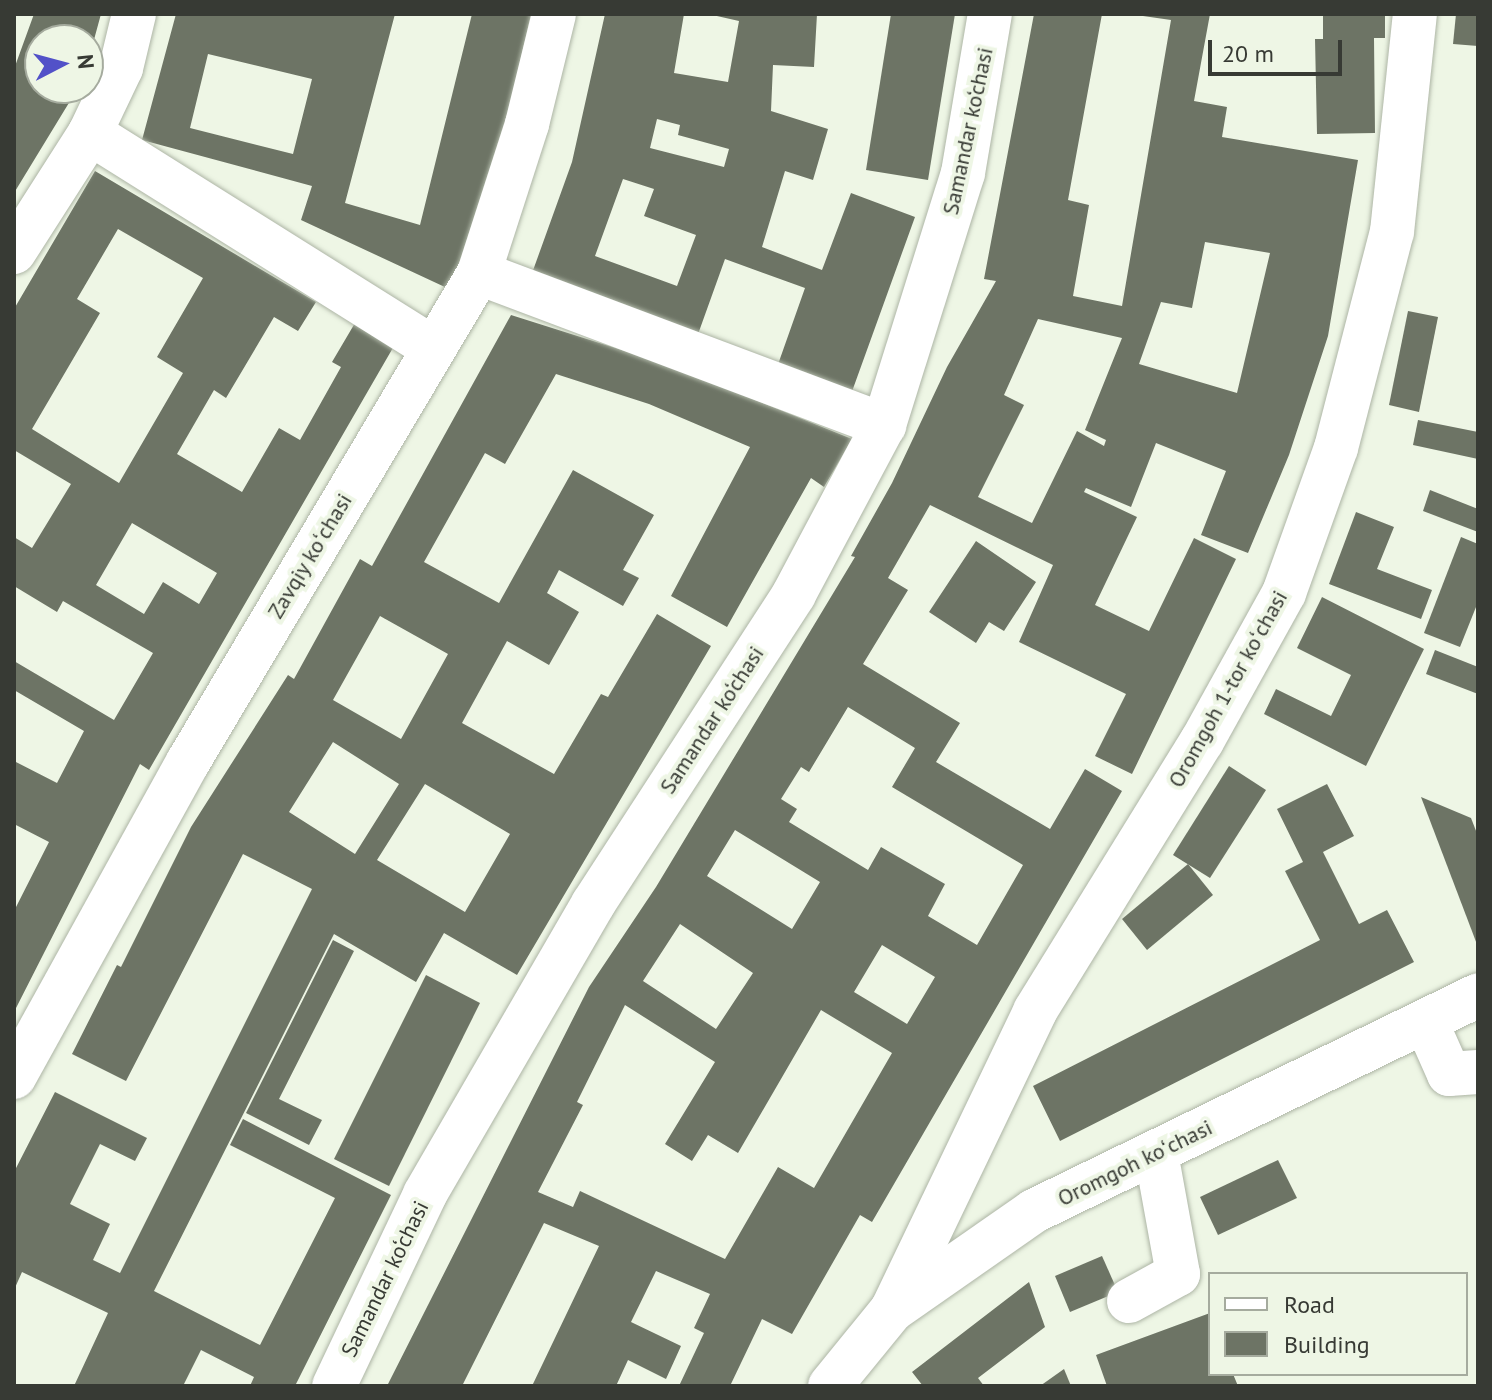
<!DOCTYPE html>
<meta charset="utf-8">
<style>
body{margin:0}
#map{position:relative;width:1492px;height:1400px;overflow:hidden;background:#eef6e5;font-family:"PT Sans",sans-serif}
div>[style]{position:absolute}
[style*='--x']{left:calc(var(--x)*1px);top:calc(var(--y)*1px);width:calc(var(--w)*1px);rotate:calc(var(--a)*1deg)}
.building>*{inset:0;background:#6d7465}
.roads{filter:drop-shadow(0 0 2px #adb5a5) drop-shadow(0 0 2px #adb5a5)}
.minor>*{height:44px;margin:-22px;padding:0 22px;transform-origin:22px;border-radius:22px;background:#fff}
span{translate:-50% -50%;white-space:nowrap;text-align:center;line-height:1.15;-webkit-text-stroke:8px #eef6e5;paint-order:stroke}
.street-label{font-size:22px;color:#373a34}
.frame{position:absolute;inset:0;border:16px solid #373a34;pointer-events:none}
.legend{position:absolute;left:1208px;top:1272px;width:260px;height:104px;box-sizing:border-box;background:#eef6e5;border:2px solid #a5ab9e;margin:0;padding:10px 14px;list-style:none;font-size:24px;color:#373a34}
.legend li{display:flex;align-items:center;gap:16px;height:40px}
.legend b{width:40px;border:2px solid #a5ab9e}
.north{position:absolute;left:24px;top:24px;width:80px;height:80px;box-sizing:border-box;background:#eef6e5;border:2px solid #a5ab9e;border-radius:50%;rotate:84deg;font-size:22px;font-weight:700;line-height:32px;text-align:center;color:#373a34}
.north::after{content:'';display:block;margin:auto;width:28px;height:36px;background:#5251c8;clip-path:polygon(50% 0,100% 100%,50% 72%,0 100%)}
.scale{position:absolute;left:1208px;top:40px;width:134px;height:36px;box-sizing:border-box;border:4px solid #373a34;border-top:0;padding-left:10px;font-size:24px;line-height:28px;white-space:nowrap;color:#373a34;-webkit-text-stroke:6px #eef6e5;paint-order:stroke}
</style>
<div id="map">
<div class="building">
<i style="clip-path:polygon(34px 14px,101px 14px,89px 58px,88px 40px,40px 40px,40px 88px,78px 88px,14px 193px,14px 69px)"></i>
<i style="clip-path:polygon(evenodd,176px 14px,395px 14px,345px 203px,420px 225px,472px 14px,531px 14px,484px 219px,447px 288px,301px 220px,312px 186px,142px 140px,176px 14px,208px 54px,312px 79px,293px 154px,190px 128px,208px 54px)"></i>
<i style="clip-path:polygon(evenodd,605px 14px,684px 14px,674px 73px,728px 82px,739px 21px,708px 14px,817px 14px,814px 67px,773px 65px,771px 111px,828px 129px,813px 180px,785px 171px,762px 247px,822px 270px,851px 193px,915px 217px,850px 397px,776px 370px,805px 288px,725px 259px,697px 337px,531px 276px,572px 162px,605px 14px,657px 119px,680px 125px,678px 135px,729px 149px,724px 167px,650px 148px,657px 119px,605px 14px,623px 179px,654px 189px,644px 216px,696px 235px,677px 286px,595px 256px,623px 179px)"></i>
<i style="clip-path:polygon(891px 14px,955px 14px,928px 180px,866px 170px)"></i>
<i style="clip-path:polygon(evenodd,1034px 14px,1102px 14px,1068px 200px,1089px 205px,1073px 296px,1122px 306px,1171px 20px,1129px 14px,1210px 14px,1194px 101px,1227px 107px,1222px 137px,1358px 160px,1328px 336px,1289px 455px,1248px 553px,1201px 535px,1226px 471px,1156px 443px,1131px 507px,1086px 488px,1084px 492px,1137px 517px,1095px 605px,1149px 631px,1194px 538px,1236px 559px,1132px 774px,1095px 756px,1126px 694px,1019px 642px,1053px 565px,930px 505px,888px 578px,908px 590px,863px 664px,960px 723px,936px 762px,1050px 829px,1085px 769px,1122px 791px,872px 1222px,860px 1215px,792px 1334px,762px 1319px,730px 1386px,679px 1386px,704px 1333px,694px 1328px,710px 1294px,656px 1271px,631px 1322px,681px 1346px,666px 1379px,628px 1360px,616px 1386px,532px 1386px,599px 1246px,544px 1223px,462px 1386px,387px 1386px,589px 987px,656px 887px,855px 557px,851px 556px,892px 483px,947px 367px,996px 281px,984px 279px,1034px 14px,1205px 242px,1270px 253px,1237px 393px,1139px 364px,1161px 302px,1192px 308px,1205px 242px,1034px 14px,1038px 319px,1122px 338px,1085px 430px,1106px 440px,1104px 446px,1077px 431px,1032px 523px,978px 497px,1024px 405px,1004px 395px,1038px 319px,1034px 14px,848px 707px,915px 748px,892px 787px,1023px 865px,977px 945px,928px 916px,945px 884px,881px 847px,868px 870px,789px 822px,797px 809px,781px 799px,801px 767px,809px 772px,848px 707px,1034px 14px,735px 830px,820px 882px,792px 929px,707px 876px,735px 830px,1034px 14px,680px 924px,753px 973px,716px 1029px,643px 981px,680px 924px,1034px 14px,882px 945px,935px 977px,907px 1024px,854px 992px,882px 945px,1034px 14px,625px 1005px,715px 1062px,665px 1144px,692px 1161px,708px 1135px,738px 1153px,821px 1010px,892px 1053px,814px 1188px,778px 1167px,725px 1259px,580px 1191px,573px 1207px,538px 1192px,583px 1105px,577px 1102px,625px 1005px)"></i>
<i style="clip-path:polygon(1323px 14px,1385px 14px,1385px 38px,1374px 38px,1375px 133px,1317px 134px,1315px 39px,1323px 39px)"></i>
<i style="clip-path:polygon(1456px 14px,1478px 14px,1478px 46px,1453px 44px)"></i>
<i style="clip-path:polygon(evenodd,95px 171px,316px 302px,298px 331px,274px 317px,226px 398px,214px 390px,177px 454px,242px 492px,279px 428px,300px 440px,341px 367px,332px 362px,355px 323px,394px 346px,149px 770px,140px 764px,14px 1012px,14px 911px,49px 842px,14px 824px,14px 761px,57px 783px,84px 731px,14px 690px,14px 661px,114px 720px,153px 653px,63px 601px,57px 612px,14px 586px,14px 537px,32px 548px,71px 484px,14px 450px,14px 309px,95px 171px,118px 229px,203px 278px,157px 357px,183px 373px,119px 483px,32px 429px,100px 313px,77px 299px,118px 229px,95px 171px,132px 523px,217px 573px,199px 604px,163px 582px,144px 614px,96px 585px,132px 523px)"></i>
<i style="clip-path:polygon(1408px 311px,1438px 317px,1419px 412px,1389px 405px)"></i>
<i style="clip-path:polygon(evenodd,511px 315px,666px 364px,852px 439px,824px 487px,811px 478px,727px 627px,671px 596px,750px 447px,649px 404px,556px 374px,505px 464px,485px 453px,424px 562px,499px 603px,573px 470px,654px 515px,623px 570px,639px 578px,623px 606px,559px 570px,547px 593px,579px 612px,549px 665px,507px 641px,462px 723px,554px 774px,601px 694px,608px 697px,657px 614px,711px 646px,517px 975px,444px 933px,416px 982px,334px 934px,154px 1291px,260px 1345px,335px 1198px,230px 1145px,243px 1119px,391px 1195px,295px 1386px,250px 1386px,254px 1377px,201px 1350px,183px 1386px,74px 1386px,108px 1313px,22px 1272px,14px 1290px,14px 1172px,55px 1092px,147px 1138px,135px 1161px,100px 1144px,70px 1204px,110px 1224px,93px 1260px,120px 1273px,312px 889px,243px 854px,126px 1081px,72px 1054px,117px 965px,121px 967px,191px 827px,288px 675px,294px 679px,360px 559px,372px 566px,511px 315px,380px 616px,448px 654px,401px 739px,333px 700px,380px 616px,511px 315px,333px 742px,399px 784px,355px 854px,289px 812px,333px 742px,511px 315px,425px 784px,510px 834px,465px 912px,377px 860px,425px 784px)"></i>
<i style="clip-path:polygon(1418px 420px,1478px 432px,1478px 459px,1413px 445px)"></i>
<i style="clip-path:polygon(1430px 490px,1478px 509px,1478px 532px,1423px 511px)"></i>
<i style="clip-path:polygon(1356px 512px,1394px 527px,1377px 569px,1432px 590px,1421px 619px,1329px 584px)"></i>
<i style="clip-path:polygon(1461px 537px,1478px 544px,1478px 602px,1460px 647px,1424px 633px)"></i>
<i style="clip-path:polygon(976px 541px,1036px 582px,1004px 631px,989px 622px,976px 643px,929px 612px)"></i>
<i style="clip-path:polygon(1322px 597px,1424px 649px,1366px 766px,1264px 714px,1276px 689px,1331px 716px,1351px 675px,1297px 648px)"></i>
<i style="clip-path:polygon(1435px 650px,1478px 667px,1478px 694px,1426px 674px)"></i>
<i style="clip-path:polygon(1229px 766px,1266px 790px,1210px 878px,1173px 855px)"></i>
<i style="clip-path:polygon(1327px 784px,1354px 836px,1323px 852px,1359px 924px,1387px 910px,1414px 962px,1060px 1141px,1033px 1086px,1320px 940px,1285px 871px,1303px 862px,1277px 809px)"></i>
<i style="clip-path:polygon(1421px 797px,1471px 818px,1478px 836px,1478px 947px)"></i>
<i style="clip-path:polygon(1188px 864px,1213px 895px,1147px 950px,1122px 919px)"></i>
<i style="clip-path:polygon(333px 940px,354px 951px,279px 1099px,322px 1120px,309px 1145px,246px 1113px)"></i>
<i style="clip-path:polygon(426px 975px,480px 1003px,389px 1186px,334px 1159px)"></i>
<i style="clip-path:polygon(1278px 1160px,1297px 1198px,1218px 1235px,1200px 1197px)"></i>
<i style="clip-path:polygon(1102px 1256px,1118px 1292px,1070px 1312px,1055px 1276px)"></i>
<i style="clip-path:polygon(1029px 1282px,1045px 1327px,978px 1378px,984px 1386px,923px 1386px,912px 1372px)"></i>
<i style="clip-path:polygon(1210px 1313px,1210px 1374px,1233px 1374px,1238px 1386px,1107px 1386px,1096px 1355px)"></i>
<i style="clip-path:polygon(1064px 1369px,1071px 1386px,1040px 1386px)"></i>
</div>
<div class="roads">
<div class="minor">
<i style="--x:90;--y:133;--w:405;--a:32.1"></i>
<i style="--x:14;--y:252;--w:141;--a:-57.4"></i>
<i style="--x:90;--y:133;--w:72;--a:-64.5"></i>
<i style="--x:121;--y:68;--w:56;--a:-76.5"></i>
<i style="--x:479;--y:273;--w:433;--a:20.6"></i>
<i style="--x:1426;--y:1022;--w:57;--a:66.1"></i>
<i style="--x:1449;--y:1074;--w:29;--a:-4"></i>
<i style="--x:14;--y:1077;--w:360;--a:-61.1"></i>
<i style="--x:188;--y:762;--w:569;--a:-59.24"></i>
<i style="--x:479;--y:273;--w:157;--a:-72.1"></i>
<i style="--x:527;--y:124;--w:113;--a:-76.2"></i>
<i style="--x:1129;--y:1301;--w:56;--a:-28.9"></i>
<i style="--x:1178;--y:1274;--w:123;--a:-100.3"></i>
<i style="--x:892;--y:1310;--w:331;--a:-64.4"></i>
<i style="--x:1035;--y:1011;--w:317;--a:-58.3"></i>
<i style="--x:1202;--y:741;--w:169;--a:-61"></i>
<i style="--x:1284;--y:593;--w:154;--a:-70.3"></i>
<i style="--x:1336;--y:448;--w:223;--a:-75.5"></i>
<i style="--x:1392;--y:232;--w:219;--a:-84"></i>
<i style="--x:334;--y:1386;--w:212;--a:-64.6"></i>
<i style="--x:425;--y:1194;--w:335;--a:-59.9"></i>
<i style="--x:593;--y:904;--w:369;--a:-57"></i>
<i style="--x:794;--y:594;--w:191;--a:-62"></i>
<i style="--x:884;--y:425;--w:264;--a:-72.6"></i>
<i style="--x:963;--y:173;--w:161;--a:-80.4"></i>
<i style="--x:830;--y:1386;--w:98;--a:-50.8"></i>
<i style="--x:892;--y:1310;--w:173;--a:-34.9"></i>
<i style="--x:1034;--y:1211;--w:494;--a:-25.9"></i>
</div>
</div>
<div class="street-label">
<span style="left:968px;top:131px;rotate:-78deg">Samandar ko‘chasi</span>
<span style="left:310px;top:556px;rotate:-59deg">Zavqiy koʻchasi</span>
<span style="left:1228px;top:689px;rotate:-61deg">Oromgoh 1-tor koʻchasi</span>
<span style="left:712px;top:720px;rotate:-57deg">Samandar ko‘chasi</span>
<span style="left:1135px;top:1163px;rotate:-26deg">Oromgoh koʻchasi</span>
<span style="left:385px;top:1279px;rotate:-64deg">Samandar ko‘chasi</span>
</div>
<div class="frame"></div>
<ul class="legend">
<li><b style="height:10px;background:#fff"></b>Road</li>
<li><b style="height:22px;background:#6d7465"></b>Building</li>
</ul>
<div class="north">N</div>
<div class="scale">20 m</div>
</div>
